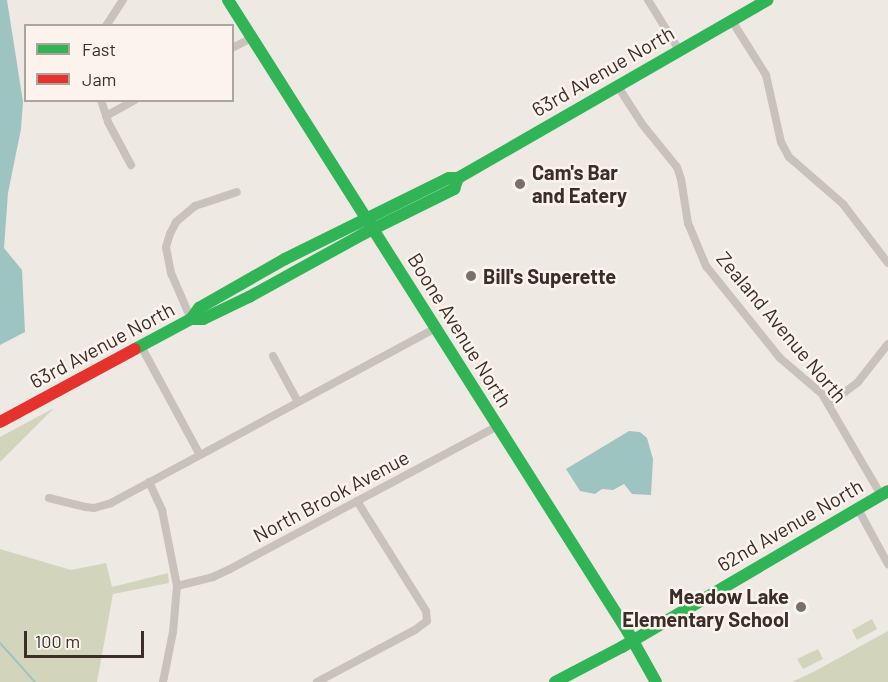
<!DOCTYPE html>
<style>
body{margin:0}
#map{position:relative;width:888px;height:682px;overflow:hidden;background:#efe9e3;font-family:Barlow,sans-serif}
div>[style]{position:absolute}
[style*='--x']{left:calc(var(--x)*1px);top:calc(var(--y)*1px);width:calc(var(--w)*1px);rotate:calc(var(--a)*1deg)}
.green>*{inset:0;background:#d2d5bc}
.water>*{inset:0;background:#9ec4c1}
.stream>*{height:2px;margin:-1px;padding:0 1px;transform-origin:1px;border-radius:1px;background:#9ec4c1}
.street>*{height:8px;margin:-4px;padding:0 4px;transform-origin:4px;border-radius:4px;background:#c9c1bc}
.fast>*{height:12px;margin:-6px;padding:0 6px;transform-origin:6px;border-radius:6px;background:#30b455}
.jam>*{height:12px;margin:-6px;padding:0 6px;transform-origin:6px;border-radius:6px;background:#e5322d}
.dots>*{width:16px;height:16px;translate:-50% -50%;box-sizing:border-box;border:3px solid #fbf3ec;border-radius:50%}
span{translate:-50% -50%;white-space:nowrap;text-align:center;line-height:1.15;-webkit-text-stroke:5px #fbf3ec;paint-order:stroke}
.street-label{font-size:20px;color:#3b2e29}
.poi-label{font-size:20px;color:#3b2e29;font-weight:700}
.left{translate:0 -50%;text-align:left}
.right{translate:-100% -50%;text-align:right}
.legend{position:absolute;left:24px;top:24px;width:210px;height:78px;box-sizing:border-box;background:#fbf3ec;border:2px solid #aea49e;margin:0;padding:8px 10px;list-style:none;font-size:18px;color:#3b2e29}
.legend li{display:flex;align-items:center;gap:12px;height:30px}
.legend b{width:30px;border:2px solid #aea49e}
.scale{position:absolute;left:24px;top:631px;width:120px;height:27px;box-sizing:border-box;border:3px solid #3b2e29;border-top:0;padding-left:8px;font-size:18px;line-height:21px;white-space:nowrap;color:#3b2e29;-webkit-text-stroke:4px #fbf3ec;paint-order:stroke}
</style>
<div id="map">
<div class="green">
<i style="clip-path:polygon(54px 408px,0 462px,0 437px)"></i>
<i style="clip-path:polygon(0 549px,71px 570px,106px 563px,112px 587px,168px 573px,169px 583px,113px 594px,97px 682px,0 682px)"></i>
<i style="clip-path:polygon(872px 619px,877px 629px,857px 640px,852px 630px)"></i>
<i style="clip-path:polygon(888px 631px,888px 682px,792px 682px,817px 670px)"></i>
<i style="clip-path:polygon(818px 649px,823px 659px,803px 669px,797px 659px)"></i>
</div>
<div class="water">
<i style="clip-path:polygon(0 0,7px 0,23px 102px,21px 129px,8px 193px,4px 248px,22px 270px,25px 332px,0 345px)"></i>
<i style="clip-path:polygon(629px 431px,640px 432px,647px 438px,653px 459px,651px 495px,632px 494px,624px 484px,613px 490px,602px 489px,595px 494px,580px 491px,566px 469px)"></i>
</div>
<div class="stream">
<i style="--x:0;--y:643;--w:52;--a:48.1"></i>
</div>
<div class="street">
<i style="--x:648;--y:0;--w:59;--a:58.2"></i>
<i style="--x:732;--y:21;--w:64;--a:57.8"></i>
<i style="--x:766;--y:75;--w:69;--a:77.4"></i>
<i style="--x:781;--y:142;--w:17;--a:62"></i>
<i style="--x:789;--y:157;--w:72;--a:41"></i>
<i style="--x:843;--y:204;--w:74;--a:52.7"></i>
<i style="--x:106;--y:26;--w:31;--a:-57"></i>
<i style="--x:232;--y:48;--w:22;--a:-27"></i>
<i style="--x:617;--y:85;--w:46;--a:57.3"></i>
<i style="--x:642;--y:124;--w:55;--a:50.9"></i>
<i style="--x:677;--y:167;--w:13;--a:72"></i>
<i style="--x:681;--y:179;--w:45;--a:81"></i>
<i style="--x:688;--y:223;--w:47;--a:67.3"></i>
<i style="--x:706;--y:266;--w:118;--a:51.2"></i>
<i style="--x:780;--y:358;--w:55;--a:40.6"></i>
<i style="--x:822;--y:394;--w:117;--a:59.7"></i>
<i style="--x:101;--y:100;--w:23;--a:72"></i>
<i style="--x:108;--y:122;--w:49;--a:61.9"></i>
<i style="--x:106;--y:116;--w:33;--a:-29"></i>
<i style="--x:191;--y:319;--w:50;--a:-113.5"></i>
<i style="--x:171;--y:273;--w:26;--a:-101"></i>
<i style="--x:166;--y:247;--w:14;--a:-73"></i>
<i style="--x:170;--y:234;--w:13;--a:-63"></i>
<i style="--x:176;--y:222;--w:25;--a:-40"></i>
<i style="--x:195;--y:206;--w:44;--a:-18.4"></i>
<i style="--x:141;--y:346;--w:124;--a:61.6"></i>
<i style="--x:273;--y:356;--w:52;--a:61.5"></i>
<i style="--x:829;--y:404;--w:36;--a:-37"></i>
<i style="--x:858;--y:382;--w:48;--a:-51.7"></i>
<i style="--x:149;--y:482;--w:31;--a:65"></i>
<i style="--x:162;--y:510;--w:77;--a:78.8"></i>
<i style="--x:177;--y:586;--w:46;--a:95"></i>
<i style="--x:173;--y:632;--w:51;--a:101.3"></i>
<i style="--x:49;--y:498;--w:37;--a:14"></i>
<i style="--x:85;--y:507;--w:9;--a:6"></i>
<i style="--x:94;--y:508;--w:18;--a:-16"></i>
<i style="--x:111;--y:503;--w:369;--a:-28.3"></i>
<i style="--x:858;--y:509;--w:63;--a:61.4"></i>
<i style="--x:177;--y:586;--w:37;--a:-14"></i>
<i style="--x:213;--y:577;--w:19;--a:-25"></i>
<i style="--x:230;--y:569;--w:304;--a:-28.1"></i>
<i style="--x:317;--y:682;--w:111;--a:-28"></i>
<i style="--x:415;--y:630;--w:15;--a:-37"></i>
<i style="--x:427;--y:621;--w:10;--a:-96"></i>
<i style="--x:426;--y:611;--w:130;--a:-122.1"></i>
</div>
<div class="fast">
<i style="--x:228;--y:0;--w:748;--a:57.67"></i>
<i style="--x:628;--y:632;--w:57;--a:60.8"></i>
<i style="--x:191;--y:319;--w:12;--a:0"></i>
<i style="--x:203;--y:319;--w:51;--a:-25.6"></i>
<i style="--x:249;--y:297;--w:130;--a:-28.9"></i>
<i style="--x:363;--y:234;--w:102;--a:-26.3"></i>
<i style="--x:454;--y:189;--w:12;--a:-70"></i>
<i style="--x:135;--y:349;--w:64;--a:-28.2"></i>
<i style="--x:191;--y:319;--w:14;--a:-54"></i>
<i style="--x:199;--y:308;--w:99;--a:-29.7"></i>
<i style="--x:285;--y:259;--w:183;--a:-26.3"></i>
<i style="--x:449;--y:178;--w:9;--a:0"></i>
<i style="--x:458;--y:178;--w:357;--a:-29.9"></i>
<i style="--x:555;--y:682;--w:76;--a:-27.6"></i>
<i style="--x:622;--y:647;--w:308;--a:-30.4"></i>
</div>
<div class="jam">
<i style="--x:0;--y:422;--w:153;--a:-28.4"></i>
</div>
<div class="dots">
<i style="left:520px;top:184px;background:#7a6f6a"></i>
<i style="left:471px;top:276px;background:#7a6f6a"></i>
<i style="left:801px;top:607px;background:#7a6f6a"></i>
</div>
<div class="street-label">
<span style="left:603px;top:71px;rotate:-30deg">63rd Avenue North</span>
<span style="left:782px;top:327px;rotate:50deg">Zealand Avenue North</span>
<span style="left:460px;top:330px;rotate:58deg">Boone Avenue North</span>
<span style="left:102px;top:345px;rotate:-28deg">63rd Avenue North</span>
<span style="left:331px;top:496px;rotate:-28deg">North Brook Avenue</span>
<span style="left:790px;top:525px;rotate:-30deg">62nd Avenue North</span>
</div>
<div class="poi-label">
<span class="left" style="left:532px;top:184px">Cam's Bar<br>and Eatery</span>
<span class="left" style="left:483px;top:276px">Bill's Superette</span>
<span class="right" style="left:789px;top:608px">Meadow Lake<br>Elementary School</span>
</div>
<ul class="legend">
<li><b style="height:8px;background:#30b455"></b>Fast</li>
<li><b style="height:8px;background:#e5322d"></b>Jam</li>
</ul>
<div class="scale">100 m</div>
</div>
